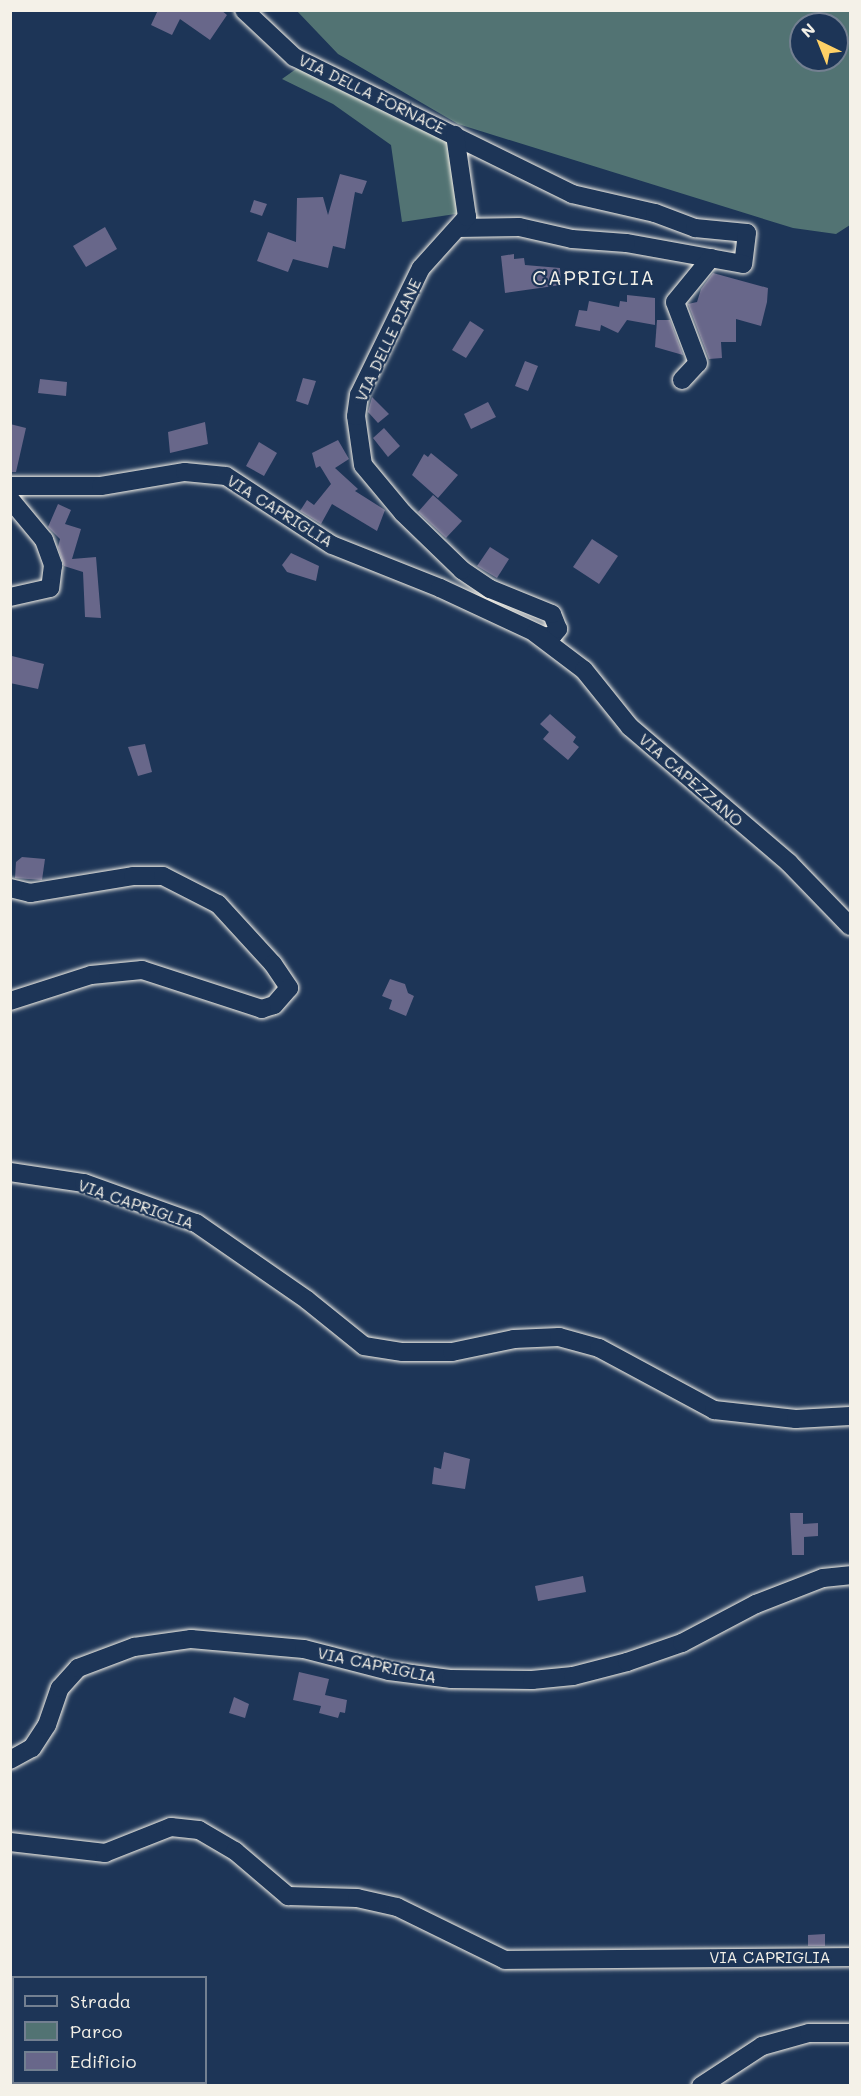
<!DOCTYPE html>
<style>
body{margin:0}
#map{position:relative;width:861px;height:2096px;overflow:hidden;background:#1d3557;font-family:Mali,sans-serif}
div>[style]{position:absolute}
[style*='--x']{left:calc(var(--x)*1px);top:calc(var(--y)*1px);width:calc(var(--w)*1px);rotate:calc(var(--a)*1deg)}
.green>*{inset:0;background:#527373}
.building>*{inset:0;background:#68678a}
.roads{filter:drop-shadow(0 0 2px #f4f1e8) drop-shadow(0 0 2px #f4f1e8)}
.street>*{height:18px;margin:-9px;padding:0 9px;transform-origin:9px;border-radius:9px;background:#1d3557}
span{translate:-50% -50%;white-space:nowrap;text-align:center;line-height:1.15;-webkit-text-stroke:4.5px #1d3557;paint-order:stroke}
.street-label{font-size:16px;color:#f4f1e8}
.quarter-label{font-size:20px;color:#f4f1e8;letter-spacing:1.5px}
.frame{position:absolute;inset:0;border:12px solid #f4f1e8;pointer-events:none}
.legend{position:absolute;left:12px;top:1976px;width:195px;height:108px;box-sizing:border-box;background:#1d3557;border:2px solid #738091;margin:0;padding:8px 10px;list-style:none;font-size:18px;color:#f4f1e8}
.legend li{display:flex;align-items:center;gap:12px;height:30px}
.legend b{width:30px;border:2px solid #738091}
.north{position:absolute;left:789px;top:12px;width:60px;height:60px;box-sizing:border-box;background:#1d3557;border:2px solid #738091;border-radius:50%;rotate:317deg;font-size:16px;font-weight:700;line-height:24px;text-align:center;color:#f4f1e8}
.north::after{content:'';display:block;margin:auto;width:21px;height:27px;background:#ffd166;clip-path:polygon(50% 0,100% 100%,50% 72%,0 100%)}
</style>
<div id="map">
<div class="green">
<i style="clip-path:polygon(evenodd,297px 11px,850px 11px,850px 225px,836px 234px,793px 228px,458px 124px,338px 54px,297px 11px,801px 24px,837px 24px,837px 60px,801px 60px,801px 24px)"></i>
<i style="clip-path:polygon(303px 64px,446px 136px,462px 213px,402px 222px,391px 145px,333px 104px,282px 79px)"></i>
</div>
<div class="building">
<i style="clip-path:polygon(158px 10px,221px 10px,227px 15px,210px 40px,180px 19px,172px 35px,151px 25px)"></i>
<i style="clip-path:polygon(340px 174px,367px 181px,362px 194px,355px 192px,345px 249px,333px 246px,328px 268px,293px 259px,288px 272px,257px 261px,268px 232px,296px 242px,297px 198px,323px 197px,328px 215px)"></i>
<i style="clip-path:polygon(254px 200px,267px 204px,262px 216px,250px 212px)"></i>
<i style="clip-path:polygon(105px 227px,117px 249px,86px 267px,73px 246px)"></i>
<i style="clip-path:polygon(514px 254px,514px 259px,524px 258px,525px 265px,560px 268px,561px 285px,505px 293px,501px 256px)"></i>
<i style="clip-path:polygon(713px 273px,768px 288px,767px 302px,761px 326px,736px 319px,736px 342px,721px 342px,722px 358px,709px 359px,688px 304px,697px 302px,701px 289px)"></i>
<i style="clip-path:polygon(627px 295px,655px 298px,655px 325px,627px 320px,618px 333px,601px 325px,600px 331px,575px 326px,579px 310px,587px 311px,589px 301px,619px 307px,620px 301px,627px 302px)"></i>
<i style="clip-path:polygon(657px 320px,670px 320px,683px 355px,655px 347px)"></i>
<i style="clip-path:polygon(470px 321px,484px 330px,466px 358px,452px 350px)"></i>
<i style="clip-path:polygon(525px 361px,538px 366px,528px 391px,515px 386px)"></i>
<i style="clip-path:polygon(303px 378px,316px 381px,308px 405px,296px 401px)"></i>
<i style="clip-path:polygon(40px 379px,67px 382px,66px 396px,38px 393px)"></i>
<i style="clip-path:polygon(372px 397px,389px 414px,378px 423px,368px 412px)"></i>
<i style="clip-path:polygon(488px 402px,496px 417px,471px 429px,464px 414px)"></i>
<i style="clip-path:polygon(205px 422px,208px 444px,170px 453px,168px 432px)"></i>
<i style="clip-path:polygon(10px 424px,26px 428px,16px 472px,10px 472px)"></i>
<i style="clip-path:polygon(384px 428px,400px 446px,388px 457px,373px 438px)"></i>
<i style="clip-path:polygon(338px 440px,349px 459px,335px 468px,358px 489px,355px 491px,385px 510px,377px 531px,332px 504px,321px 524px,300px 511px,307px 500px,314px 505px,331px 484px,320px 466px,316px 468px,312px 453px)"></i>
<i style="clip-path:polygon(259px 442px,277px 453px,264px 476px,246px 466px)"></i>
<i style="clip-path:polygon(431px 453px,458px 475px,438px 498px,412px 475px,424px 454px,428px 457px)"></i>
<i style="clip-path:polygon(433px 495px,462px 521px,446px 538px,418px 512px)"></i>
<i style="clip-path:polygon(58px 504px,71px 510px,65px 524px,81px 529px,72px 559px,96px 557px,101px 618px,85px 617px,83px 572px,64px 566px,58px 547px,60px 539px,48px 527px)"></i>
<i style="clip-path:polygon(592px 539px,618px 556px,599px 584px,573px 567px)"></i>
<i style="clip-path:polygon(490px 547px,509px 559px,497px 578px,477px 566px)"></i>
<i style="clip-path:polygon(291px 553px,319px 566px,316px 581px,287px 572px,282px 565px)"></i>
<i style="clip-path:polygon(12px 656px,44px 664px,38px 689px,10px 683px)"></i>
<i style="clip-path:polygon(550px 714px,576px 737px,573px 742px,579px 747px,568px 760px,543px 739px,549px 732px,540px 724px)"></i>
<i style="clip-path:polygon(145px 744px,152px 772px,138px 776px,128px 747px)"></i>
<i style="clip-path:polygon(22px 857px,45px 859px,42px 880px,15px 878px,16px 862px)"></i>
<i style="clip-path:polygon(390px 979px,405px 984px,408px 993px,414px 996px,406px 1016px,389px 1009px,392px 1000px,382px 996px)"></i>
<i style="clip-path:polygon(444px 1452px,470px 1459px,465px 1489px,432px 1484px,434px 1467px,441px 1469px)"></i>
<i style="clip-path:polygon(790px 1513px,803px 1513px,803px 1524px,818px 1523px,818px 1536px,804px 1537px,804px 1555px,792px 1555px)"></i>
<i style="clip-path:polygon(583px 1576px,586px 1592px,538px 1601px,535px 1586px)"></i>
<i style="clip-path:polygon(299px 1672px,329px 1679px,325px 1695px,347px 1700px,345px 1713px,340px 1712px,338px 1718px,319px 1713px,321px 1706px,293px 1700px)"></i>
<i style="clip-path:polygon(234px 1697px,249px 1704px,245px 1718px,229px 1713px)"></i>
<i style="clip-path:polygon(825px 1934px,825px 1946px,808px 1946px,808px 1935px)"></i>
</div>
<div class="roads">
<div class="street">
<i style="--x:244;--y:10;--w:69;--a:43.2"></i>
<i style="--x:294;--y:57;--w:310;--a:26.2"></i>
<i style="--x:572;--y:194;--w:85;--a:12.9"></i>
<i style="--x:655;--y:213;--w:43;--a:20.6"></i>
<i style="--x:695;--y:228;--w:52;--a:5.5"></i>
<i style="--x:747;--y:233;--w:31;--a:97"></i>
<i style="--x:743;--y:264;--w:119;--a:-169.8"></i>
<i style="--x:626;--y:243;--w:54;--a:-175.8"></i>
<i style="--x:572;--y:239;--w:54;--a:-167.2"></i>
<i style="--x:519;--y:227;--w:61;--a:179.1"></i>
<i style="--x:682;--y:380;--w:23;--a:-47"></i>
<i style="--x:698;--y:363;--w:65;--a:-110.7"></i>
<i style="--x:675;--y:302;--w:57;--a:-50.7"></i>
<i style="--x:10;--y:486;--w:91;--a:0"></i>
<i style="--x:101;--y:486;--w:85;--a:-9.5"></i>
<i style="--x:185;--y:472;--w:41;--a:5.6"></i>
<i style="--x:226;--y:476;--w:126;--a:33.1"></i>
<i style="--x:332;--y:545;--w:116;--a:21.7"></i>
<i style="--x:440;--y:588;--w:116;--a:25"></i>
<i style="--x:545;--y:637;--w:8;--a:-14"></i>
<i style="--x:553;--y:635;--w:8;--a:-50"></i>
<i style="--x:558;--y:629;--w:16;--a:-112"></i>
<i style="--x:552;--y:614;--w:67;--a:-158"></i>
<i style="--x:490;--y:589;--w:34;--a:-146"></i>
<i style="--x:462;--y:570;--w:82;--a:-136"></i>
<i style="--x:403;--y:513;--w:62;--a:-129.8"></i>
<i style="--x:363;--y:465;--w:49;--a:-98.1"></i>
<i style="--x:356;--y:416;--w:21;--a:-82"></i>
<i style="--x:359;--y:395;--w:141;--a:-64"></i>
<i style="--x:421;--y:268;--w:69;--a:-48"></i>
<i style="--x:467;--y:217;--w:83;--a:-98.3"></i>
<i style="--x:10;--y:499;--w:53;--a:50.3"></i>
<i style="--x:44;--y:540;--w:27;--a:70"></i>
<i style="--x:53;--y:565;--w:23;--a:97"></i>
<i style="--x:50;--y:588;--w:41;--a:167.3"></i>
<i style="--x:535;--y:633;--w:61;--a:37.1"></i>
<i style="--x:584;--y:670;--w:73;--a:51.1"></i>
<i style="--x:630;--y:727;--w:209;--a:40.5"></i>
<i style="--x:789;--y:863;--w:88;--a:45.9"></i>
<i style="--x:10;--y:888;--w:21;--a:14"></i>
<i style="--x:30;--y:893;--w:104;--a:-9.4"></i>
<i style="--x:133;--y:876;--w:30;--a:0"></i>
<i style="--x:163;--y:876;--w:62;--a:27"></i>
<i style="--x:218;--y:904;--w:81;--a:47.5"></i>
<i style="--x:273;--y:964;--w:29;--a:56"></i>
<i style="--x:289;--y:988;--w:23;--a:131"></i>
<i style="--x:274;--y:1005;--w:13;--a:162"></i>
<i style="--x:262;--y:1009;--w:126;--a:-162"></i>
<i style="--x:142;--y:970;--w:51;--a:174.4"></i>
<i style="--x:91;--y:975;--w:85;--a:162.2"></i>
<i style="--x:10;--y:1172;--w:75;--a:8.5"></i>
<i style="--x:84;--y:1183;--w:119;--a:19.7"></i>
<i style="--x:196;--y:1223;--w:135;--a:34.7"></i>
<i style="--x:307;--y:1300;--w:73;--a:38.9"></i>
<i style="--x:364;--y:1346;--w:39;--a:9"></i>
<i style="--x:403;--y:1352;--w:49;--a:0"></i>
<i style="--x:452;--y:1352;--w:63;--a:-11.8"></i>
<i style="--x:514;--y:1339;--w:45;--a:-2.5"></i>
<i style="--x:559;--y:1337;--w:41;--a:15.4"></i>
<i style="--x:599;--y:1348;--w:131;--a:28.3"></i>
<i style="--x:714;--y:1410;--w:82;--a:6.3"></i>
<i style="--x:796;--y:1419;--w:54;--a:-3.2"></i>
<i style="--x:10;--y:1760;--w:25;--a:-29"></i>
<i style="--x:32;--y:1748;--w:27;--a:-57"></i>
<i style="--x:47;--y:1725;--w:39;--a:-71"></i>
<i style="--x:60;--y:1688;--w:27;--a:-48"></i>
<i style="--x:78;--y:1668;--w:60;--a:-20.6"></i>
<i style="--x:134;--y:1647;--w:58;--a:-8"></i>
<i style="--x:191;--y:1639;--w:113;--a:5.1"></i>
<i style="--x:304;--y:1649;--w:88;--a:14.5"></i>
<i style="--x:389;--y:1671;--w:63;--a:7.4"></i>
<i style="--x:451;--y:1679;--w:81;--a:0.7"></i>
<i style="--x:532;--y:1680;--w:41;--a:-5.6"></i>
<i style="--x:573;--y:1676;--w:56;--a:-14.5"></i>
<i style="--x:627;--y:1662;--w:58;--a:-19.1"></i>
<i style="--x:682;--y:1643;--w:84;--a:-27.8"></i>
<i style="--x:756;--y:1604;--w:72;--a:-21.2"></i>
<i style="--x:823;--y:1578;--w:27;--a:-6"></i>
<i style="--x:10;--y:1842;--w:96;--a:6.6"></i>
<i style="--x:105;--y:1853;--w:71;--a:-21.5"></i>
<i style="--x:171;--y:1827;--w:28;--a:6"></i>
<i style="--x:199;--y:1830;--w:42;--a:30.3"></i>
<i style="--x:235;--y:1851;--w:70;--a:40.3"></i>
<i style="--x:288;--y:1896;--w:69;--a:1.7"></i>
<i style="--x:357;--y:1898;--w:41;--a:12.7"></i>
<i style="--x:397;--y:1907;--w:120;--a:26.1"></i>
<i style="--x:505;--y:1960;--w:345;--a:-0.5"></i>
<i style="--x:701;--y:2086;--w:73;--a:-33.3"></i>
<i style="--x:762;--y:2046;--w:49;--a:-15.5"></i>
<i style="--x:809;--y:2033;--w:41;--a:0"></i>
</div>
</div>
<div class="street-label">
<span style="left:372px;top:94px;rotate:26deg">VIA DELLA FORNACE</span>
<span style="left:388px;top:340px;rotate:-65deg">VIA DELLE PIANE</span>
<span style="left:280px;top:511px;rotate:32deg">VIA CAPRIGLIA</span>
<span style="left:691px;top:780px;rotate:41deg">VIA CAPEZZANO</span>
<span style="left:136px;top:1204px;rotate:19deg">VIA CAPRIGLIA</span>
<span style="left:377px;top:1665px;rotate:12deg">VIA CAPRIGLIA</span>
<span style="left:770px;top:1957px">VIA CAPRIGLIA</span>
</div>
<div class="quarter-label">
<span style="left:594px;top:277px">CAPRIGLIA</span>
</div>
<div class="frame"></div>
<ul class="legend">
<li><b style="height:8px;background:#1d3557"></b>Strada</li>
<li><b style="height:16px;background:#527373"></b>Parco</li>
<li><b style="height:16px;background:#68678a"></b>Edificio</li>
</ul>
<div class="north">N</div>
</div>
